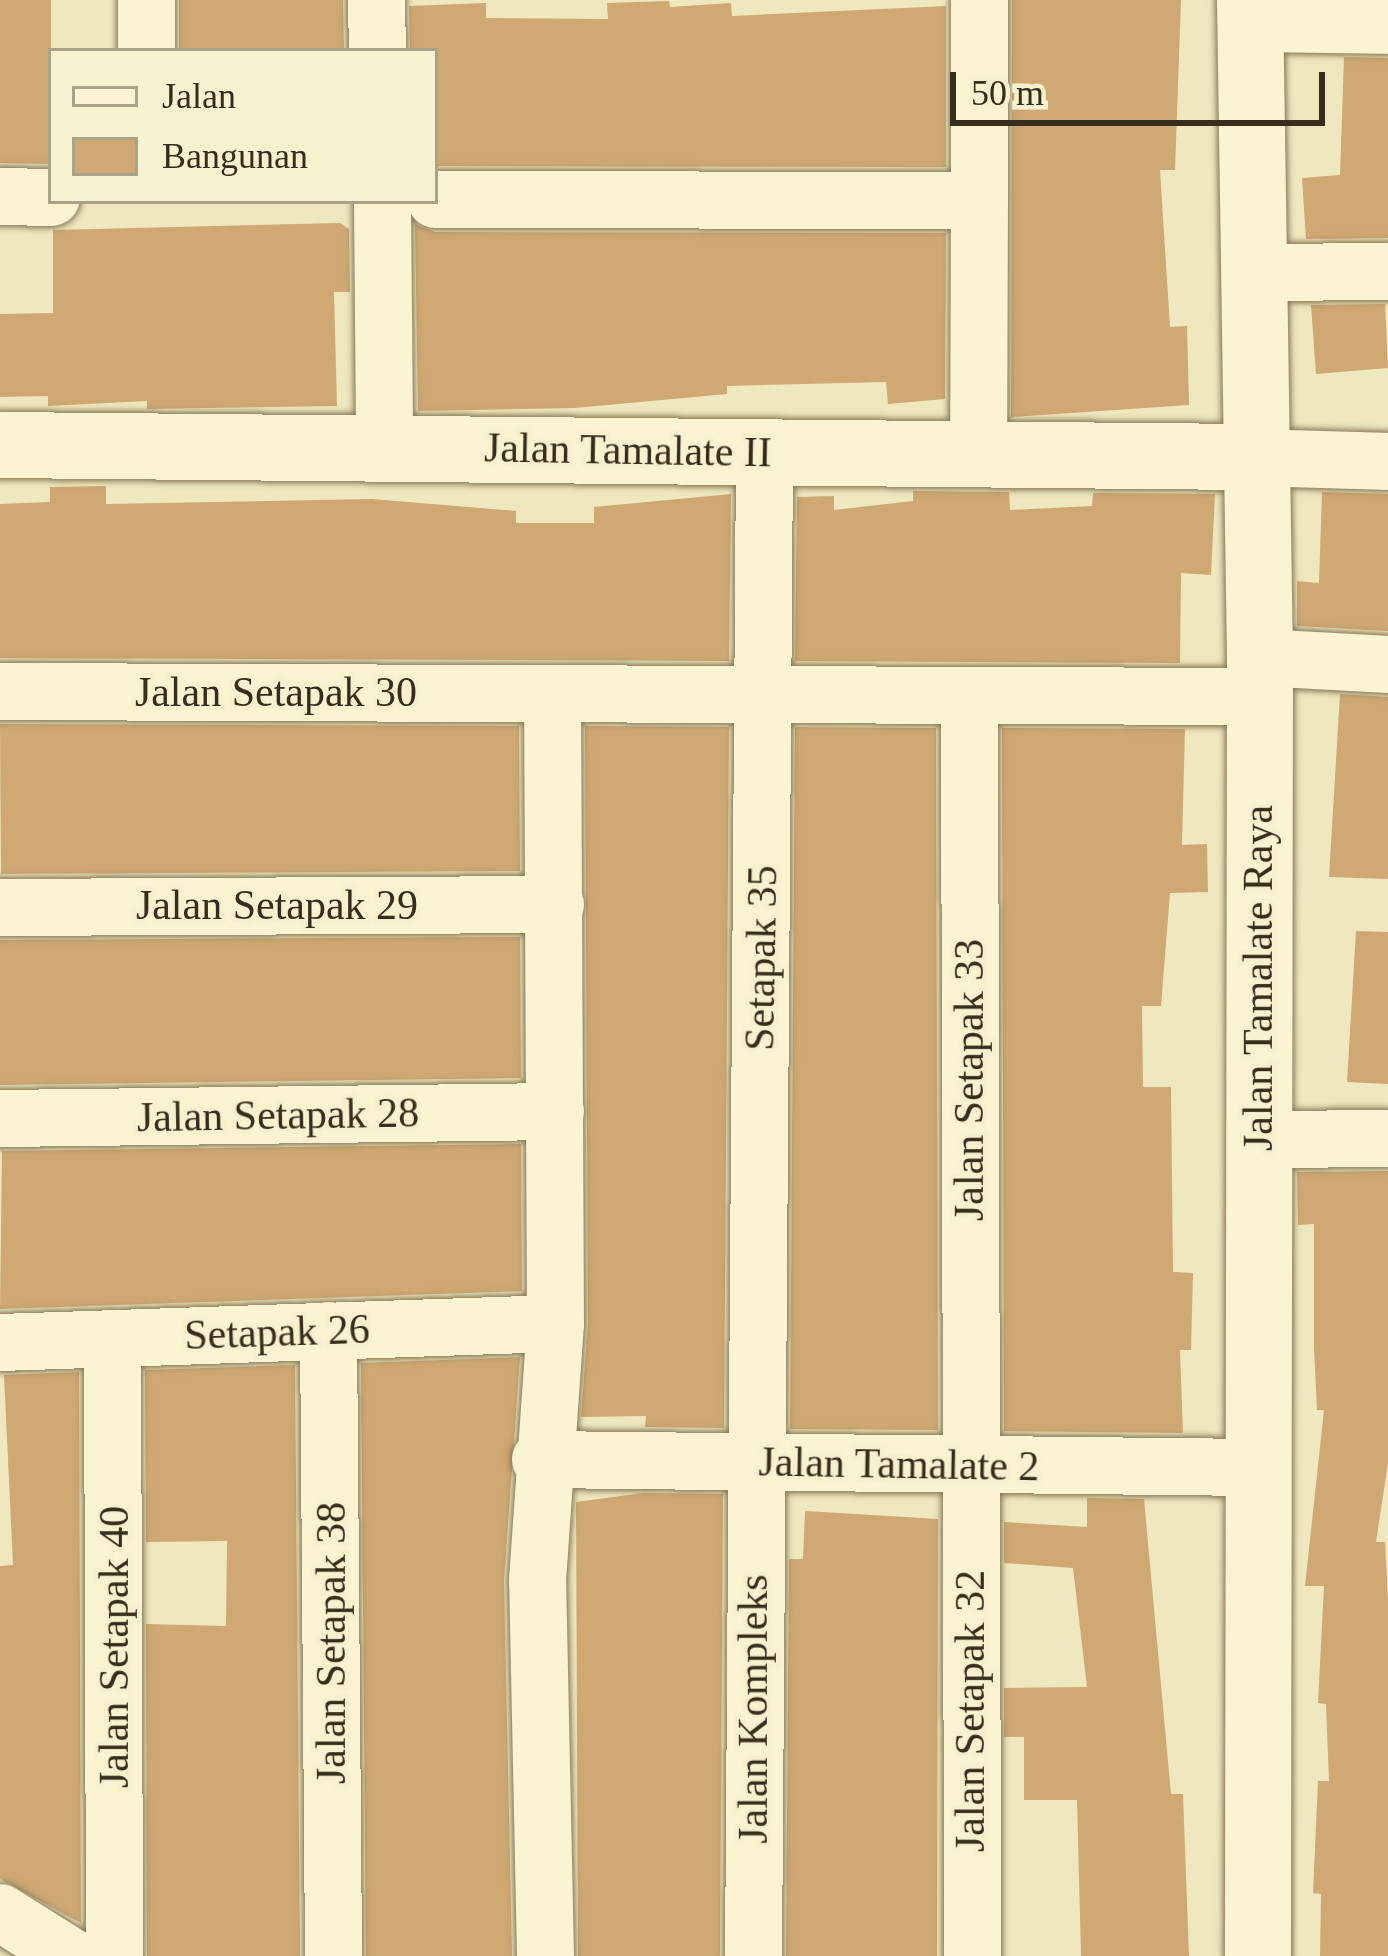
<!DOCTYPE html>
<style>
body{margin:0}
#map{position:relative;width:1388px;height:1956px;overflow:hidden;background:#efe8be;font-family:Georgia,serif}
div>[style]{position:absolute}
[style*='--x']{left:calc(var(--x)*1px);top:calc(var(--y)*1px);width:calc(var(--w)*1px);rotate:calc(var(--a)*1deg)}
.building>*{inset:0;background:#cfa873}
.roads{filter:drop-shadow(0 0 3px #887957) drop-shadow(0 0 3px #887957)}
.street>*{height:57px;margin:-28.5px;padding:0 28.5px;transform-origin:28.5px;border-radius:28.5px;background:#faf4d2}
.secondary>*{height:66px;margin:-33px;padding:0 33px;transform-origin:33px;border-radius:33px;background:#faf4d2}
span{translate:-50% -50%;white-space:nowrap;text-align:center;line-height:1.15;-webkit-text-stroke:9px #f6f1ce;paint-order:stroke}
.street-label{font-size:42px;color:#372d1c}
.legend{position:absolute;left:48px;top:48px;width:390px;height:156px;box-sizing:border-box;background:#f6f1ce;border:3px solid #aaa387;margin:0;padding:15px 21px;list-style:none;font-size:36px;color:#372d1c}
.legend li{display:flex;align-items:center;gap:24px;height:60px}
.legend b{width:60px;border:3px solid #aaa387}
.scale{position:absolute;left:950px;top:72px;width:375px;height:54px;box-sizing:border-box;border:6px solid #372d1c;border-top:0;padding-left:15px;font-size:36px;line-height:42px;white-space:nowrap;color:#372d1c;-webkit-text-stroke:9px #f6f1ce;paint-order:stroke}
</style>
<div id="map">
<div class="building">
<i style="clip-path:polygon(0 0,51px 0,51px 164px,0 163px)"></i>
<i style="clip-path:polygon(179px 0,343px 0,344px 51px,179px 51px)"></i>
<i style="clip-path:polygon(1012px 0,1181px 0,1175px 170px,1160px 170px,1170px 327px,1187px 326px,1189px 405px,1011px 417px)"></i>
<i style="clip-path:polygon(669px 1px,670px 7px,731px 3px,732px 16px,946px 6px,946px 167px,435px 166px,435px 51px,410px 51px,409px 6px,486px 3px,486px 18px,608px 19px,607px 3px)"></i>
<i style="clip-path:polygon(1344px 57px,1388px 58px,1388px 238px,1306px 239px,1302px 178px,1340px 175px)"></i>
<i style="clip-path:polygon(340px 223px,349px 229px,350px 292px,334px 292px,337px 406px,147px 409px,147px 401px,48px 406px,48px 396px,0 397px,0 314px,53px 313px,53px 230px)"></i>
<i style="clip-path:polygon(415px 224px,435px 232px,946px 233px,945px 399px,888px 404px,886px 382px,727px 386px,727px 394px,575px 408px,418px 411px)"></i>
<i style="clip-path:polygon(1385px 304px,1388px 368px,1316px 374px,1311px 305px)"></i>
<i style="clip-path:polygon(106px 486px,106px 504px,372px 499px,516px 511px,516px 523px,594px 523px,594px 507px,731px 494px,729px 661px,0 658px,0 504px,50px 502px,50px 487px)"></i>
<i style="clip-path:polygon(913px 491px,1009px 492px,1010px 510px,1092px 506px,1093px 493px,1215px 494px,1211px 575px,1181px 573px,1180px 663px,795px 661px,797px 497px,834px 496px,834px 510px,913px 501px)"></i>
<i style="clip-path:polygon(1322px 492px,1388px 494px,1388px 631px,1297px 626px,1297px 581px,1319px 583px)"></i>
<i style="clip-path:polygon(1340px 694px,1388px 697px,1388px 879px,1329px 877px)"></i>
<i style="clip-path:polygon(0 724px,519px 726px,520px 871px,1px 874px)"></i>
<i style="clip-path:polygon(585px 726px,729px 727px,724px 1428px,645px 1427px,646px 1416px,581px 1417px,588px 1323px)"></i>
<i style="clip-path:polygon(795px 727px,936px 728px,938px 1430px,790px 1429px)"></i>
<i style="clip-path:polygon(1002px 728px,1185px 729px,1182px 845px,1207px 844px,1208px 892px,1170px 893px,1161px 1006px,1142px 1006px,1143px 1087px,1171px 1087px,1173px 1272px,1193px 1273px,1191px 1350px,1180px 1350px,1183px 1433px,1004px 1431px)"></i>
<i style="clip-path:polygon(1356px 931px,1388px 932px,1388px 1084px,1347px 1082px)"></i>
<i style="clip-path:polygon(520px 937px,521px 1078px,0 1085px,0 940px)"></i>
<i style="clip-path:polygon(521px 1144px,522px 1291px,0 1309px,2px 1151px)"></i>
<i style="clip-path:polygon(1388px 1171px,1388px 1463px,1376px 1542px,1385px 1542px,1388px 1600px,1388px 1956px,1320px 1956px,1321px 1894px,1313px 1893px,1318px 1781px,1329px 1781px,1326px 1704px,1318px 1703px,1324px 1586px,1305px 1586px,1324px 1410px,1317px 1410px,1314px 1349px,1314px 1224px,1298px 1225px,1297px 1172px)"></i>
<i style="clip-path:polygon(520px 1357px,504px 1580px,512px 1956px,366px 1956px,361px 1363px)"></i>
<i style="clip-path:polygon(295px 1365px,300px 1956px,147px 1956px,146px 1624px,226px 1626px,227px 1541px,146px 1542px,145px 1370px)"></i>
<i style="clip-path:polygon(79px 1372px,81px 1923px,0 1879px,0 1566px,13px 1565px,4px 1375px)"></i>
<i style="clip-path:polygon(643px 1493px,723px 1494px,720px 1956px,578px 1956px,576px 1502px)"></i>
<i style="clip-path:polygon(1087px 1498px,1144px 1499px,1171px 1794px,1183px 1794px,1189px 1956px,1081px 1956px,1077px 1800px,1024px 1800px,1024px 1737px,1004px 1737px,1004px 1688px,1087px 1687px,1073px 1568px,1004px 1563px,1004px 1522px,1087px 1527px)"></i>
<i style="clip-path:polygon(805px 1511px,938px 1519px,937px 1956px,786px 1956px,789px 1559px,803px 1559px)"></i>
</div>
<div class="roads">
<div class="street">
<i style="--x:146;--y:0;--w:51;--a:90"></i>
<i style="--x:376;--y:0;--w:51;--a:88.9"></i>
<i style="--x:979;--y:0;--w:200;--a:90"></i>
<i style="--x:1250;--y:23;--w:138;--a:0.8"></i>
<i style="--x:0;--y:196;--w:51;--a:1.1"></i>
<i style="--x:435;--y:199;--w:544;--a:0.11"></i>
<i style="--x:979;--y:200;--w:254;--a:90.2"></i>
<i style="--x:382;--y:201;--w:245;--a:89.5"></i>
<i style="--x:1252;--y:272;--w:136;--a:-0.4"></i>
<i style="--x:1255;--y:457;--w:133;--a:1.7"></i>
<i style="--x:1260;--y:657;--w:128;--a:3.1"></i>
<i style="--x:0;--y:691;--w:1260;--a:0.23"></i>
<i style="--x:969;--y:695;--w:1261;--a:89.86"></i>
<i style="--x:0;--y:907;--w:555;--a:-0.31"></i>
<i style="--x:0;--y:1118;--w:555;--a:-0.72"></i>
<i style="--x:1257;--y:1139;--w:131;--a:-0.4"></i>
<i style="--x:328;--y:1330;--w:626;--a:89.54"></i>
<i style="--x:112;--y:1338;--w:618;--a:89.81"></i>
<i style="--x:0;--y:1342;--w:555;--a:-1.96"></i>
<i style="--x:540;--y:1459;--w:719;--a:0.64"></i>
<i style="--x:0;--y:1912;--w:83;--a:32.2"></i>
<i style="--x:545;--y:1956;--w:376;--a:-91.2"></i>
<i style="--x:537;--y:1580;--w:258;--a:-86"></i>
<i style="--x:555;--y:1323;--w:630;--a:-90.27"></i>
<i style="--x:753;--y:1956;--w:1503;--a:-89.58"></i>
</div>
<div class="secondary">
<i style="--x:1250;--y:0;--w:657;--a:89.13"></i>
<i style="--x:1260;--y:657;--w:1299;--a:90.09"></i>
<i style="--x:0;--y:445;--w:1255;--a:0.55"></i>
</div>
</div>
<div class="street-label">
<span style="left:628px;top:450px;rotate:1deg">Jalan Tamalate II</span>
<span style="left:276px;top:692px">Jalan Setapak 30</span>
<span style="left:277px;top:905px">Jalan Setapak 29</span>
<span style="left:761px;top:958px;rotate:-89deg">Setapak 35</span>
<span style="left:1258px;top:978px;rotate:-90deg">Jalan Tamalate Raya</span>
<span style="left:969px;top:1080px;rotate:-90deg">Jalan Setapak 33</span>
<span style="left:278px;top:1115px;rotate:-1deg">Jalan Setapak 28</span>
<span style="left:277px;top:1332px;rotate:-2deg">Setapak 26</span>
<span style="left:899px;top:1464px;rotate:1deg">Jalan Tamalate 2</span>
<span style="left:331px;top:1643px;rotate:-90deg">Jalan Setapak 38</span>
<span style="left:114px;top:1647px;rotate:-90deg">Jalan Setapak 40</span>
<span style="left:753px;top:1709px;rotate:-90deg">Jalan Kompleks</span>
<span style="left:970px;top:1711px;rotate:-90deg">Jalan Setapak 32</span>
</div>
<ul class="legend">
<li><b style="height:15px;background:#faf4d2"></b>Jalan</li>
<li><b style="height:33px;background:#cfa873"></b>Bangunan</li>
</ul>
<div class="scale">50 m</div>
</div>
